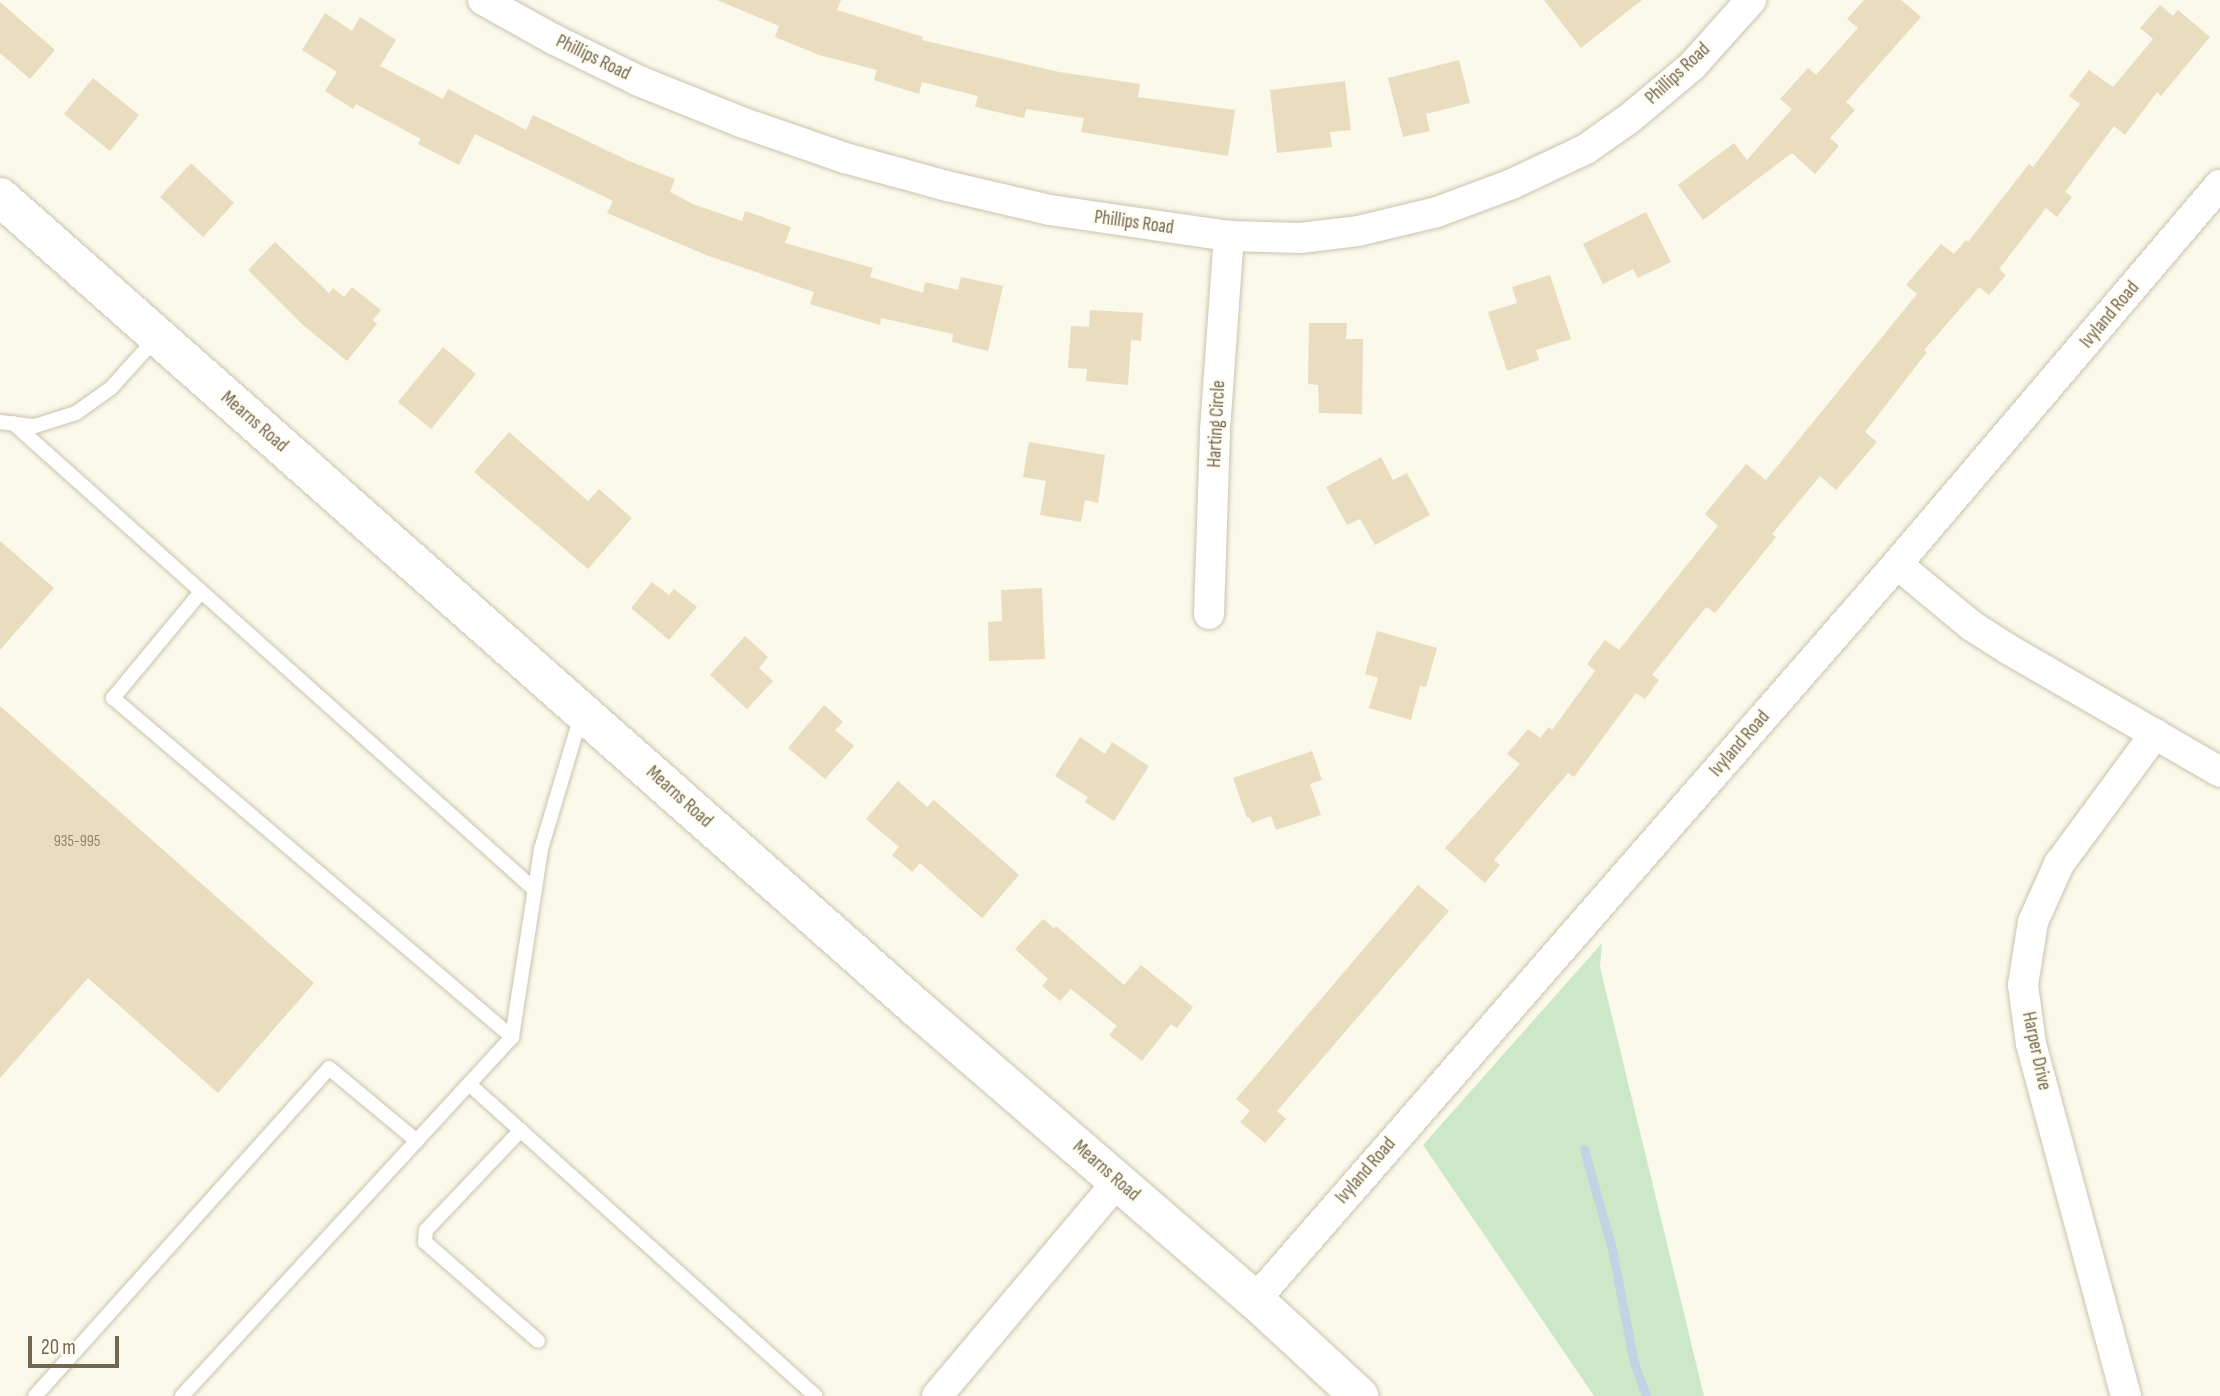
<!DOCTYPE html>
<style>
body{margin:0}
#map{position:relative;width:2220px;height:1396px;overflow:hidden;background:#fbf9ea;font-family:"Sofia Sans Condensed",sans-serif}
div>[style]{position:absolute}
[style*='--x']{left:calc(var(--x)*1px);top:calc(var(--y)*1px);width:calc(var(--w)*1px);rotate:calc(var(--a)*1deg)}
.green>*{inset:0;background:#cde8c9}
.stream>*{height:9px;margin:-4.5px;padding:0 4.5px;transform-origin:4.5px;border-radius:4.5px;background:#c0d4e4}
.building>*{inset:0;background:#e9dcbf}
.roads{filter:drop-shadow(0 0 2px #cac2ae) drop-shadow(0 0 2px #cac2ae)}
.lane>*{height:14px;margin:-7px;padding:0 7px;transform-origin:7px;border-radius:7px;background:#fff}
.street>*{height:30px;margin:-15px;padding:0 15px;transform-origin:15px;border-radius:15px;background:#fff}
.secondary>*{height:38px;margin:-19px;padding:0 19px;transform-origin:19px;border-radius:19px;background:#fff}
span{translate:-50% -50%;white-space:nowrap;text-align:center;line-height:1.15;-webkit-text-stroke:5px #fefcf1;paint-order:stroke}
.number-label{font-size:16px;color:#91846b}
.number-label span{-webkit-text-stroke-width:0}
.street-label{font-size:19px;color:#74674f}
.scale{position:absolute;left:28px;top:1336px;width:91px;height:32px;box-sizing:border-box;border:4px solid #74674f;border-top:0;padding-left:9px;font-size:21px;line-height:24px;white-space:nowrap;color:#74674f;-webkit-text-stroke:5px #fefcf1;paint-order:stroke}
</style>
<div id="map">
<div class="green">
<i style="clip-path:polygon(1602px 943px,1600px 967px,1704px 1396px,1594px 1396px,1423px 1145px)"></i>
</div>
<div class="stream">
<i style="--x:1584;--y:1149;--w:104;--a:74.4"></i>
<i style="--x:1612;--y:1249;--w:116;--a:79.1"></i>
<i style="--x:1634;--y:1363;--w:35;--a:70"></i>
</div>
<div class="building">
<i style="clip-path:polygon(717px 0,841px 0,837px 10px,923px 37px,922px 40px,1059px 72px,1140px 84px,1138px 97px,1235px 110px,1228px 156px,1081px 132px,1084px 118px,1026px 109px,1024px 118px,975px 107px,978px 96px,922px 82px,919px 94px,874px 80px,877px 70px,819px 55px,775px 37px,779px 26px)"></i>
<i style="clip-path:polygon(1544px 0,1642px 0,1581px 48px)"></i>
<i style="clip-path:polygon(1864px 0,1901px 0,1921px 17px,1846px 102px,1855px 110px,1830px 138px,1839px 146px,1815px 174px,1792px 153px,1703px 220px,1678px 185px,1734px 143px,1747px 160px,1792px 109px,1780px 99px,1808px 68px,1816px 75px,1858px 28px,1847px 19px)"></i>
<i style="clip-path:polygon(0 2px,55px 50px,30px 79px,0 53px)"></i>
<i style="clip-path:polygon(2160px 5px,2173px 16px,2178px 10px,2210px 37px,2161px 96px,2157px 92px,2125px 135px,2114px 126px,2065px 192px,2072px 197px,2057px 217px,2046px 208px,1999px 269px,2006px 275px,1989px 295px,1979px 287px,1924px 350px,1927px 352px,1865px 432px,1877px 442px,1836px 490px,1820px 476px,1772px 534px,1776px 537px,1715px 613px,1706px 607px,1652px 675px,1659px 680px,1645px 699px,1636px 693px,1574px 777px,1568px 773px,1494px 860px,1500px 865px,1485px 883px,1445px 848px,1520px 764px,1507px 754px,1528px 729px,1540px 738px,1549px 727px,1552px 730px,1595px 671px,1587px 664px,1605px 640px,1619px 650px,1718px 526px,1705px 514px,1746px 464px,1766px 480px,1917px 294px,1906px 285px,1941px 244px,1954px 254px,1966px 240px,1968px 242px,2029px 164px,2033px 167px,2080px 104px,2069px 96px,2089px 70px,2113px 87px,2153px 39px,2140px 28px)"></i>
<i style="clip-path:polygon(325px 13px,352px 31px,360px 17px,396px 40px,380px 66px,443px 99px,448px 89px,526px 130px,533px 115px,629px 161px,675px 179px,670px 192px,693px 204px,742px 221px,745px 211px,791px 227px,785px 243px,873px 268px,870px 277px,923px 293px,925px 282px,958px 290px,961px 277px,1003px 286px,988px 351px,952px 342px,953px 334px,881px 318px,880px 325px,810px 304px,814px 292px,706px 255px,607px 213px,613px 201px,475px 134px,459px 165px,418px 144px,421px 139px,356px 104px,353px 109px,325px 91px,337px 72px,302px 50px)"></i>
<i style="clip-path:polygon(1459px 60px,1470px 103px,1426px 114px,1430px 131px,1403px 137px,1388px 78px)"></i>
<i style="clip-path:polygon(93px 78px,139px 115px,110px 151px,64px 114px)"></i>
<i style="clip-path:polygon(1345px 81px,1351px 130px,1330px 132px,1332px 147px,1277px 153px,1270px 90px)"></i>
<i style="clip-path:polygon(191px 163px,234px 203px,203px 237px,160px 197px)"></i>
<i style="clip-path:polygon(1646px 212px,1671px 262px,1638px 278px,1633px 269px,1603px 284px,1583px 244px)"></i>
<i style="clip-path:polygon(275px 242px,329px 293px,333px 288px,344px 297px,352px 287px,381px 310px,373px 320px,377px 324px,347px 361px,303px 325px,248px 270px)"></i>
<i style="clip-path:polygon(1550px 275px,1571px 339px,1536px 350px,1539px 360px,1507px 371px,1488px 312px,1517px 303px,1512px 287px)"></i>
<i style="clip-path:polygon(1090px 310px,1143px 313px,1141px 341px,1131px 340px,1128px 385px,1086px 381px,1087px 369px,1068px 368px,1071px 326px,1089px 327px)"></i>
<i style="clip-path:polygon(1309px 323px,1347px 323px,1346px 339px,1363px 339px,1362px 414px,1319px 413px,1318px 385px,1308px 384px)"></i>
<i style="clip-path:polygon(443px 347px,476px 374px,431px 429px,398px 402px)"></i>
<i style="clip-path:polygon(509px 432px,588px 501px,599px 489px,632px 518px,588px 569px,474px 472px)"></i>
<i style="clip-path:polygon(1029px 442px,1105px 455px,1098px 503px,1085px 500px,1081px 522px,1040px 515px,1046px 481px,1023px 477px)"></i>
<i style="clip-path:polygon(1381px 457px,1393px 480px,1407px 473px,1430px 515px,1375px 545px,1360px 519px,1347px 525px,1326px 487px)"></i>
<i style="clip-path:polygon(0 541px,54px 588px,0 650px)"></i>
<i style="clip-path:polygon(652px 582px,669px 595px,674px 589px,697px 607px,669px 640px,631px 608px)"></i>
<i style="clip-path:polygon(1042px 588px,1045px 659px,989px 661px,988px 622px,1002px 621px,1001px 590px)"></i>
<i style="clip-path:polygon(1377px 631px,1437px 648px,1426px 687px,1420px 686px,1411px 720px,1369px 708px,1378px 678px,1365px 674px)"></i>
<i style="clip-path:polygon(745px 636px,768px 657px,759px 668px,773px 681px,747px 709px,710px 675px)"></i>
<i style="clip-path:polygon(824px 705px,843px 722px,835px 730px,854px 746px,825px 779px,788px 748px)"></i>
<i style="clip-path:polygon(0 706px,314px 983px,218px 1093px,88px 978px,0 1078px)"></i>
<i style="clip-path:polygon(1080px 737px,1105px 754px,1112px 742px,1149px 766px,1114px 821px,1085px 802px,1088px 797px,1055px 776px)"></i>
<i style="clip-path:polygon(1312px 751px,1322px 780px,1310px 784px,1321px 815px,1276px 830px,1271px 816px,1252px 823px,1249px 817px,1247px 818px,1233px 778px)"></i>
<i style="clip-path:polygon(898px 781px,927px 807px,934px 800px,1019px 875px,982px 918px,920px 863px,912px 872px,892px 855px,899px 847px,866px 819px)"></i>
<i style="clip-path:polygon(1418px 885px,1449px 911px,1277px 1111px,1286px 1119px,1265px 1143px,1240px 1122px,1250px 1111px,1236px 1099px)"></i>
<i style="clip-path:polygon(1043px 919px,1054px 928px,1056px 926px,1124px 985px,1141px 965px,1193px 1007px,1177px 1028px,1171px 1024px,1142px 1061px,1109px 1035px,1117px 1026px,1071px 989px,1060px 1001px,1042px 986px,1048px 979px,1015px 949px)"></i>
</div>
<div class="roads">
<div class="lane">
<i style="--x:0;--y:422;--w:35;--a:7"></i>
<i style="--x:35;--y:426;--w:43;--a:-17.6"></i>
<i style="--x:76;--y:413;--w:43;--a:-35.5"></i>
<i style="--x:111;--y:388;--w:70;--a:-47.9"></i>
<i style="--x:13;--y:423;--w:700;--a:41.82"></i>
<i style="--x:201;--y:592;--w:138;--a:129.7"></i>
<i style="--x:113;--y:698;--w:524;--a:40.35"></i>
<i style="--x:469;--y:1084;--w:466;--a:42"></i>
<i style="--x:521;--y:1130;--w:138;--a:133.5"></i>
<i style="--x:426;--y:1230;--w:12;--a:95"></i>
<i style="--x:425;--y:1242;--w:150;--a:41.2"></i>
<i style="--x:35;--y:1396;--w:440;--a:-48.1"></i>
<i style="--x:329;--y:1068;--w:114;--a:39.7"></i>
<i style="--x:182;--y:1396;--w:488;--a:-47.4"></i>
<i style="--x:512;--y:1037;--w:190;--a:-81.2"></i>
<i style="--x:541;--y:849;--w:139;--a:-73.3"></i>
</div>
<div class="street">
<i style="--x:483;--y:0;--w:82;--a:29.1"></i>
<i style="--x:555;--y:40;--w:93;--a:26"></i>
<i style="--x:639;--y:81;--w:110;--a:21.9"></i>
<i style="--x:741;--y:122;--w:110;--a:19.1"></i>
<i style="--x:845;--y:158;--w:106;--a:15.4"></i>
<i style="--x:947;--y:186;--w:106;--a:13.1"></i>
<i style="--x:1050;--y:210;--w:181;--a:8.3"></i>
<i style="--x:1229;--y:236;--w:71;--a:1.6"></i>
<i style="--x:1300;--y:238;--w:58;--a:-6.9"></i>
<i style="--x:1358;--y:231;--w:81;--a:-13.5"></i>
<i style="--x:1437;--y:212;--w:80;--a:-20.5"></i>
<i style="--x:1512;--y:184;--w:82;--a:-25.3"></i>
<i style="--x:1586;--y:149;--w:54;--a:-35.2"></i>
<i style="--x:1630;--y:118;--w:81;--a:-40"></i>
<i style="--x:1692;--y:66;--w:89;--a:-48.2"></i>
<i style="--x:1897;--y:564;--w:97;--a:39.6"></i>
<i style="--x:1972;--y:626;--w:43;--a:32.6"></i>
<i style="--x:2008;--y:649;--w:245;--a:30.1"></i>
<i style="--x:1209;--y:614;--w:184;--a:-88.1"></i>
<i style="--x:1215;--y:430;--w:195;--a:-85.9"></i>
<i style="--x:1255;--y:1300;--w:977;--a:-48.9"></i>
<i style="--x:1897;--y:564;--w:498;--a:-49.6"></i>
<i style="--x:937;--y:1396;--w:281;--a:-49.9"></i>
<i style="--x:2126;--y:1396;--w:365;--a:-105.1"></i>
<i style="--x:2031;--y:1044;--w:60;--a:-97.7"></i>
<i style="--x:2023;--y:985;--w:64;--a:-81"></i>
<i style="--x:2033;--y:922;--w:64;--a:-65.9"></i>
<i style="--x:2059;--y:864;--w:162;--a:-53.6"></i>
</div>
<div class="secondary">
<i style="--x:0;--y:197;--w:1227;--a:41.5"></i>
<i style="--x:919;--y:1010;--w:444;--a:40.8"></i>
<i style="--x:1255;--y:1300;--w:142;--a:42.7"></i>
</div>
</div>
<div class="number-label">
<span style="left:77px;top:842px">935-995</span>
</div>
<div class="street-label">
<span style="left:593px;top:58px;rotate:26deg">Phillips Road</span>
<span style="left:1678px;top:74px;rotate:-43deg">Phillips Road</span>
<span style="left:1134px;top:223px;rotate:8deg">Phillips Road</span>
<span style="left:2110px;top:315px;rotate:-50deg">Ivyland Road</span>
<span style="left:254px;top:422px;rotate:41deg">Mearns Road</span>
<span style="left:1217px;top:424px;rotate:-87deg">Harting Circle</span>
<span style="left:1740px;top:744px;rotate:-49deg">Ivyland Road</span>
<span style="left:679px;top:797px;rotate:42deg">Mearns Road</span>
<span style="left:2036px;top:1051px;rotate:78deg">Harper Drive</span>
<span style="left:1106px;top:1171px;rotate:41deg">Mearns Road</span>
<span style="left:1366px;top:1171px;rotate:-49deg">Ivyland Road</span>
</div>
<div class="scale">20 m</div>
</div>
